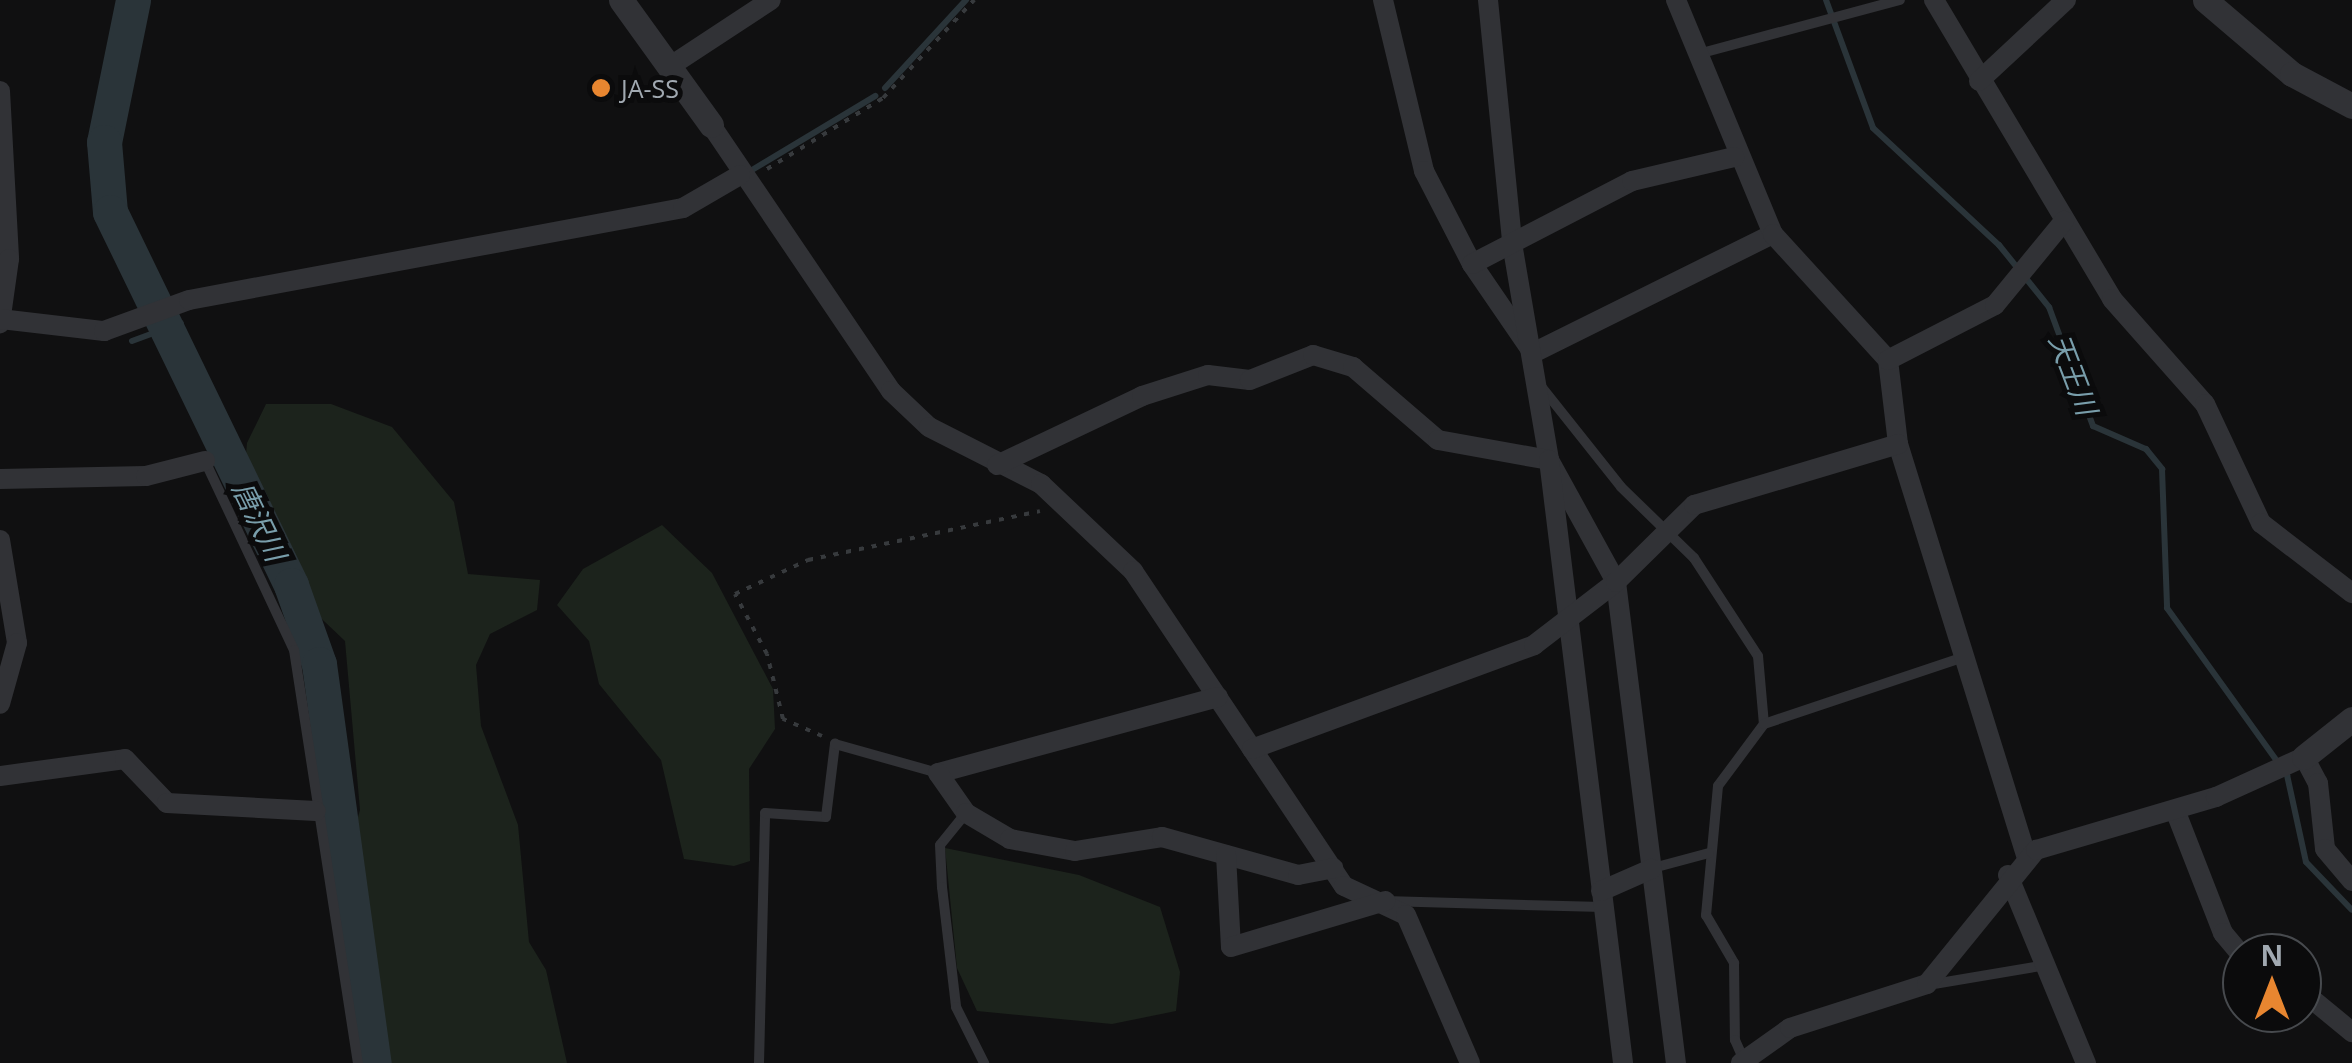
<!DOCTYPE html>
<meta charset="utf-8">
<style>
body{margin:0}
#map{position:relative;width:2352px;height:1063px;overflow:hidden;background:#101011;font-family:"Open Sans","Noto Sans JP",sans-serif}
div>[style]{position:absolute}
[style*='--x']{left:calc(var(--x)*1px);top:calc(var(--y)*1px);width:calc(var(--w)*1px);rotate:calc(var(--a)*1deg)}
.green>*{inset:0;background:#1c231c}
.stream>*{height:6px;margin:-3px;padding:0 3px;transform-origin:3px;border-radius:3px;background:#2a3439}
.river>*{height:35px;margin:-17.5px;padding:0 17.5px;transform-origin:17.5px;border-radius:17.5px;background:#2a3439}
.path>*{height:4px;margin-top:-2px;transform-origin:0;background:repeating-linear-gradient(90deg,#373a3d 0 5px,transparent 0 13px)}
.service>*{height:10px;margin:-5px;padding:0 5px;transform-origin:5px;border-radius:5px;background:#313236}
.minor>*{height:20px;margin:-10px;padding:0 10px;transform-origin:10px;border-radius:10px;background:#313236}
.tertiary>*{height:25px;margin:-12.5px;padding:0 12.5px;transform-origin:12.5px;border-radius:12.5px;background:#313236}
.dots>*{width:28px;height:28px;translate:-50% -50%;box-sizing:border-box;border:5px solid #0b0b0c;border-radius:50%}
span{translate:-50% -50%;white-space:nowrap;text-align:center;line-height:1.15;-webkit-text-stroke:10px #0b0b0c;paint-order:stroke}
.poi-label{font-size:25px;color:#a1a9b1}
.left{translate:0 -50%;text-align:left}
.water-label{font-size:28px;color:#799eab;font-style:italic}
.north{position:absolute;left:2222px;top:933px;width:100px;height:100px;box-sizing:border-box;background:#0b0b0c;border:2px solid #474a4e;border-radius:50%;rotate:0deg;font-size:28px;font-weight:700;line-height:40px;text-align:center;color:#a1a9b1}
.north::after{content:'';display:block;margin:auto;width:35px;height:45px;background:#e88630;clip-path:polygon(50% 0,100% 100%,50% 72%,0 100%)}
</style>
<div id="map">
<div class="green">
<i style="clip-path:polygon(266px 404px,331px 404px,392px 427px,454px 502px,468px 574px,540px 580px,537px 610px,490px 634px,476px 665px,481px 726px,518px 825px,529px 942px,546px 970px,567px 1063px,378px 1063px,342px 874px,360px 810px,345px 641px,287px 586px,243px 489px,247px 443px)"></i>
<i style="clip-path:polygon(662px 525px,712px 573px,773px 689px,775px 729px,749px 769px,750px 861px,734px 866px,684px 859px,661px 760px,599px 684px,589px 641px,557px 605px,583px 569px)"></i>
<i style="clip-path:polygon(945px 848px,1079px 875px,1160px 907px,1180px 972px,1176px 1011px,1112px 1024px,977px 1011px,957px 968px)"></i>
</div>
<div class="stream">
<i style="--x:1826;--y:0;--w:136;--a:69.8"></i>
<i style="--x:1873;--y:128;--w:172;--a:42.9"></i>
<i style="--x:1999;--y:245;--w:80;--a:51.1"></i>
<i style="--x:2049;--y:307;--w:127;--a:69.7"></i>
<i style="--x:2093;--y:426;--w:58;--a:23.5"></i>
<i style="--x:2146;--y:449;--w:26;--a:51"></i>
<i style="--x:2162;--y:469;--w:139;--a:87.9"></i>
<i style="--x:2167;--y:608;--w:206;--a:54.3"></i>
<i style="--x:2287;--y:775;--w:89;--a:77.7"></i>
<i style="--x:2306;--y:862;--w:66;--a:46.2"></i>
<i style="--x:885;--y:88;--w:120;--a:-47.4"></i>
<i style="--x:752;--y:170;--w:144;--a:-31"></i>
<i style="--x:132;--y:341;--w:52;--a:-20.2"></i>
</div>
<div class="river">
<i style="--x:133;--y:0;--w:145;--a:101.5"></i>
<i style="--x:104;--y:142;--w:70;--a:85.1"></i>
<i style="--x:110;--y:212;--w:415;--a:64.1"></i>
<i style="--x:291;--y:585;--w:84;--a:70.5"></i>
<i style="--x:319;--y:664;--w:403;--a:82.2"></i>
</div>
<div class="path">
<i style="--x:767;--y:169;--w:136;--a:-31.5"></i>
<i style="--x:883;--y:98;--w:134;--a:-47.1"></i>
<i style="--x:822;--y:736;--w:43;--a:-156.4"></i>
<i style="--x:783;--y:719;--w:67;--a:-103.8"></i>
<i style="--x:767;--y:654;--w:68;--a:-118.1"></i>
<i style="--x:735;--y:594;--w:81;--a:-25"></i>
<i style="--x:808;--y:560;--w:237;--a:-11.9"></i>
</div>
<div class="service">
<i style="--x:1698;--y:54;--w:209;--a:-15"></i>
<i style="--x:1540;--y:385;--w:130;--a:51.5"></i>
<i style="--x:1621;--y:487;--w:102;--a:44.2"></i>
<i style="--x:1694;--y:558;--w:117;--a:56.9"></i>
<i style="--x:1758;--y:656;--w:68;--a:85"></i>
<i style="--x:1764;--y:724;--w:77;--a:126.6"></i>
<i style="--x:1718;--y:786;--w:130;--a:95.3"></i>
<i style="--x:1706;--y:915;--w:56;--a:59.7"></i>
<i style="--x:1734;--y:963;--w:77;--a:89.3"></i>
<i style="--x:1735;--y:1040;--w:22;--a:66"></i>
<i style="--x:205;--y:461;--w:209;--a:64.8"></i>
<i style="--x:294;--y:650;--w:418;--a:81.2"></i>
<i style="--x:1764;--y:724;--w:214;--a:-18.5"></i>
<i style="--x:966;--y:813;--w:41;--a:129.1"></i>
<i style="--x:940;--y:845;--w:42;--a:87.3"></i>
<i style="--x:942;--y:887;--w:121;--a:83.3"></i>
<i style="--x:956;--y:1007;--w:63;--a:63.4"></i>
<i style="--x:1653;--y:868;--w:58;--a:-15"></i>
<i style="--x:1385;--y:901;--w:218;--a:1.6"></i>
<i style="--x:1928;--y:985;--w:120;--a:-9.6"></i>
<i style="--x:759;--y:1063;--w:250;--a:-88.6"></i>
<i style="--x:765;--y:813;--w:61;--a:3.8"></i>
<i style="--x:826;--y:817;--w:74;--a:-83"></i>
<i style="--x:835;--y:744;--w:107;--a:15.7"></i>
</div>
<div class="minor">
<i style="--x:1383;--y:0;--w:176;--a:76.5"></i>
<i style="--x:1424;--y:171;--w:105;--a:62.7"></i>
<i style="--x:1472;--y:264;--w:108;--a:55.6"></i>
<i style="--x:1533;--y:353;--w:268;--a:-26.4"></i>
<i style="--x:1488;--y:0;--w:250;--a:84.3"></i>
<i style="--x:1513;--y:249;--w:214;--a:80.3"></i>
<i style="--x:1549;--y:460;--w:139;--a:61.2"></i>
<i style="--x:1616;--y:582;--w:485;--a:82.9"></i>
<i style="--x:1676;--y:0;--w:253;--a:67.5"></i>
<i style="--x:1773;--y:234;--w:171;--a:47.6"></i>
<i style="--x:1888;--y:360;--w:85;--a:83.2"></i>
<i style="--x:1898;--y:444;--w:431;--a:72.7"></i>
<i style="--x:1934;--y:0;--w:348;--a:59.2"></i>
<i style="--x:2112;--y:299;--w:140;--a:48.5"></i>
<i style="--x:2205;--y:404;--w:132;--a:64.8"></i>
<i style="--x:2261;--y:523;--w:115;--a:37.6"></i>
<i style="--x:672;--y:65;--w:118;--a:-33.3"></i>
<i style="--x:1979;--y:81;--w:119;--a:-43"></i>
<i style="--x:0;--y:91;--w:168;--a:86.9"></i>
<i style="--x:9;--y:259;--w:65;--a:98"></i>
<i style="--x:711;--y:125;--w:321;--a:55.9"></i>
<i style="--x:891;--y:391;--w:52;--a:43.5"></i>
<i style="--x:929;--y:427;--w:126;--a:27"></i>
<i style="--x:1041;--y:484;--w:127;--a:43.4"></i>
<i style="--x:1133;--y:571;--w:379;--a:56.2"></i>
<i style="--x:1344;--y:886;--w:68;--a:25.1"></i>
<i style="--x:1406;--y:915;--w:161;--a:66.6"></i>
<i style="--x:1472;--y:264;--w:180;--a:-27.4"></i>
<i style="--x:1632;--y:181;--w:105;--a:-13.2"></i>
<i style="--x:0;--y:319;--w:105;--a:6.6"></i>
<i style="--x:104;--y:331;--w:90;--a:-20"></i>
<i style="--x:189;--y:300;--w:502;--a:-10.55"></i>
<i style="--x:683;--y:208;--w:66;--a:-30.1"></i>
<i style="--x:1888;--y:360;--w:120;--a:-27.2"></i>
<i style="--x:1995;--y:305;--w:109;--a:-50.6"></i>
<i style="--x:997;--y:465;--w:161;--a:-25.4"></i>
<i style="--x:1142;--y:396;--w:69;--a:-17.7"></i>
<i style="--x:1208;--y:375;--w:42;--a:6.8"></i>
<i style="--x:1250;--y:380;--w:68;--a:-21.6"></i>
<i style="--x:1313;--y:355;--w:42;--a:16.7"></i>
<i style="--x:1353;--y:367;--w:112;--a:40.7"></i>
<i style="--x:1438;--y:440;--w:113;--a:10.2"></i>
<i style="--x:1549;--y:460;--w:608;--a:83"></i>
<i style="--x:0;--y:479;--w:146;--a:-1.2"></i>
<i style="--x:146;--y:476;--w:61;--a:-14.3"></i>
<i style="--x:0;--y:540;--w:104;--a:80.6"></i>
<i style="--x:17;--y:643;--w:63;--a:105.6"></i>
<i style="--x:1218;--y:697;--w:290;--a:164.8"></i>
<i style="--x:938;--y:773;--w:49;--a:55"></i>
<i style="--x:966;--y:813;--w:51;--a:30.6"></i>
<i style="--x:1010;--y:839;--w:66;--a:10.5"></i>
<i style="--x:1075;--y:851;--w:88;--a:-9.1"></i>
<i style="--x:1162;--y:837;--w:141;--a:15.6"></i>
<i style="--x:1298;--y:875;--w:36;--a:-11"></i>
<i style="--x:1252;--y:749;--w:301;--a:-20.2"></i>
<i style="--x:1534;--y:645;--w:103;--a:-37.5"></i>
<i style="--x:1616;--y:582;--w:110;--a:-44.6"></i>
<i style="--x:1694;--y:505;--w:213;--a:-16.6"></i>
<i style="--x:0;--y:776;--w:126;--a:-7.7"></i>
<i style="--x:125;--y:759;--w:61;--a:46.3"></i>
<i style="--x:167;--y:803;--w:149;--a:3.1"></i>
<i style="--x:2175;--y:810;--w:132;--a:68.7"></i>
<i style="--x:2223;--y:933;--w:30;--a:50"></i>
<i style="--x:1226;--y:855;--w:92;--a:86.9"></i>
<i style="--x:1231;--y:947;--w:161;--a:-16.6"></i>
<i style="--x:2008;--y:875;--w:204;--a:67.5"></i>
<i style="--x:1601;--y:891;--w:55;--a:-23.7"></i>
<i style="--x:2302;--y:991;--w:65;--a:39.4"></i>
<i style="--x:1741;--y:1063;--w:60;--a:-35.5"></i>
<i style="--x:1790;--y:1028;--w:144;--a:-17.8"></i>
<i style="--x:1927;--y:984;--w:173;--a:-50.9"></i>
<i style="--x:2036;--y:850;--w:188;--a:-16.4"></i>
<i style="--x:2216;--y:797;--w:97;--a:-24.4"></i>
<i style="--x:2304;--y:757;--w:30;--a:62"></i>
<i style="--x:2318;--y:783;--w:66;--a:83.9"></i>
<i style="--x:2325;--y:849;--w:42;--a:49.8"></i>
</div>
<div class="tertiary">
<i style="--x:621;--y:0;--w:154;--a:54.2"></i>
<i style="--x:2205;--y:0;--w:114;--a:40.4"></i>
<i style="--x:2292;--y:74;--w:68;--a:28.1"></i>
<i style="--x:2304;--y:757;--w:61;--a:-38.4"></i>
</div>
<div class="dots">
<i style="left:601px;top:88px;background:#e88630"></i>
</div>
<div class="poi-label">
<span class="left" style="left:621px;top:88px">JA-SS</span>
</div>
<div class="water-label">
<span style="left:2074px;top:374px;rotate:69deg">天王川</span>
<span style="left:260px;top:521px;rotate:64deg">唐沢川</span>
</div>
<div class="north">N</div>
</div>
